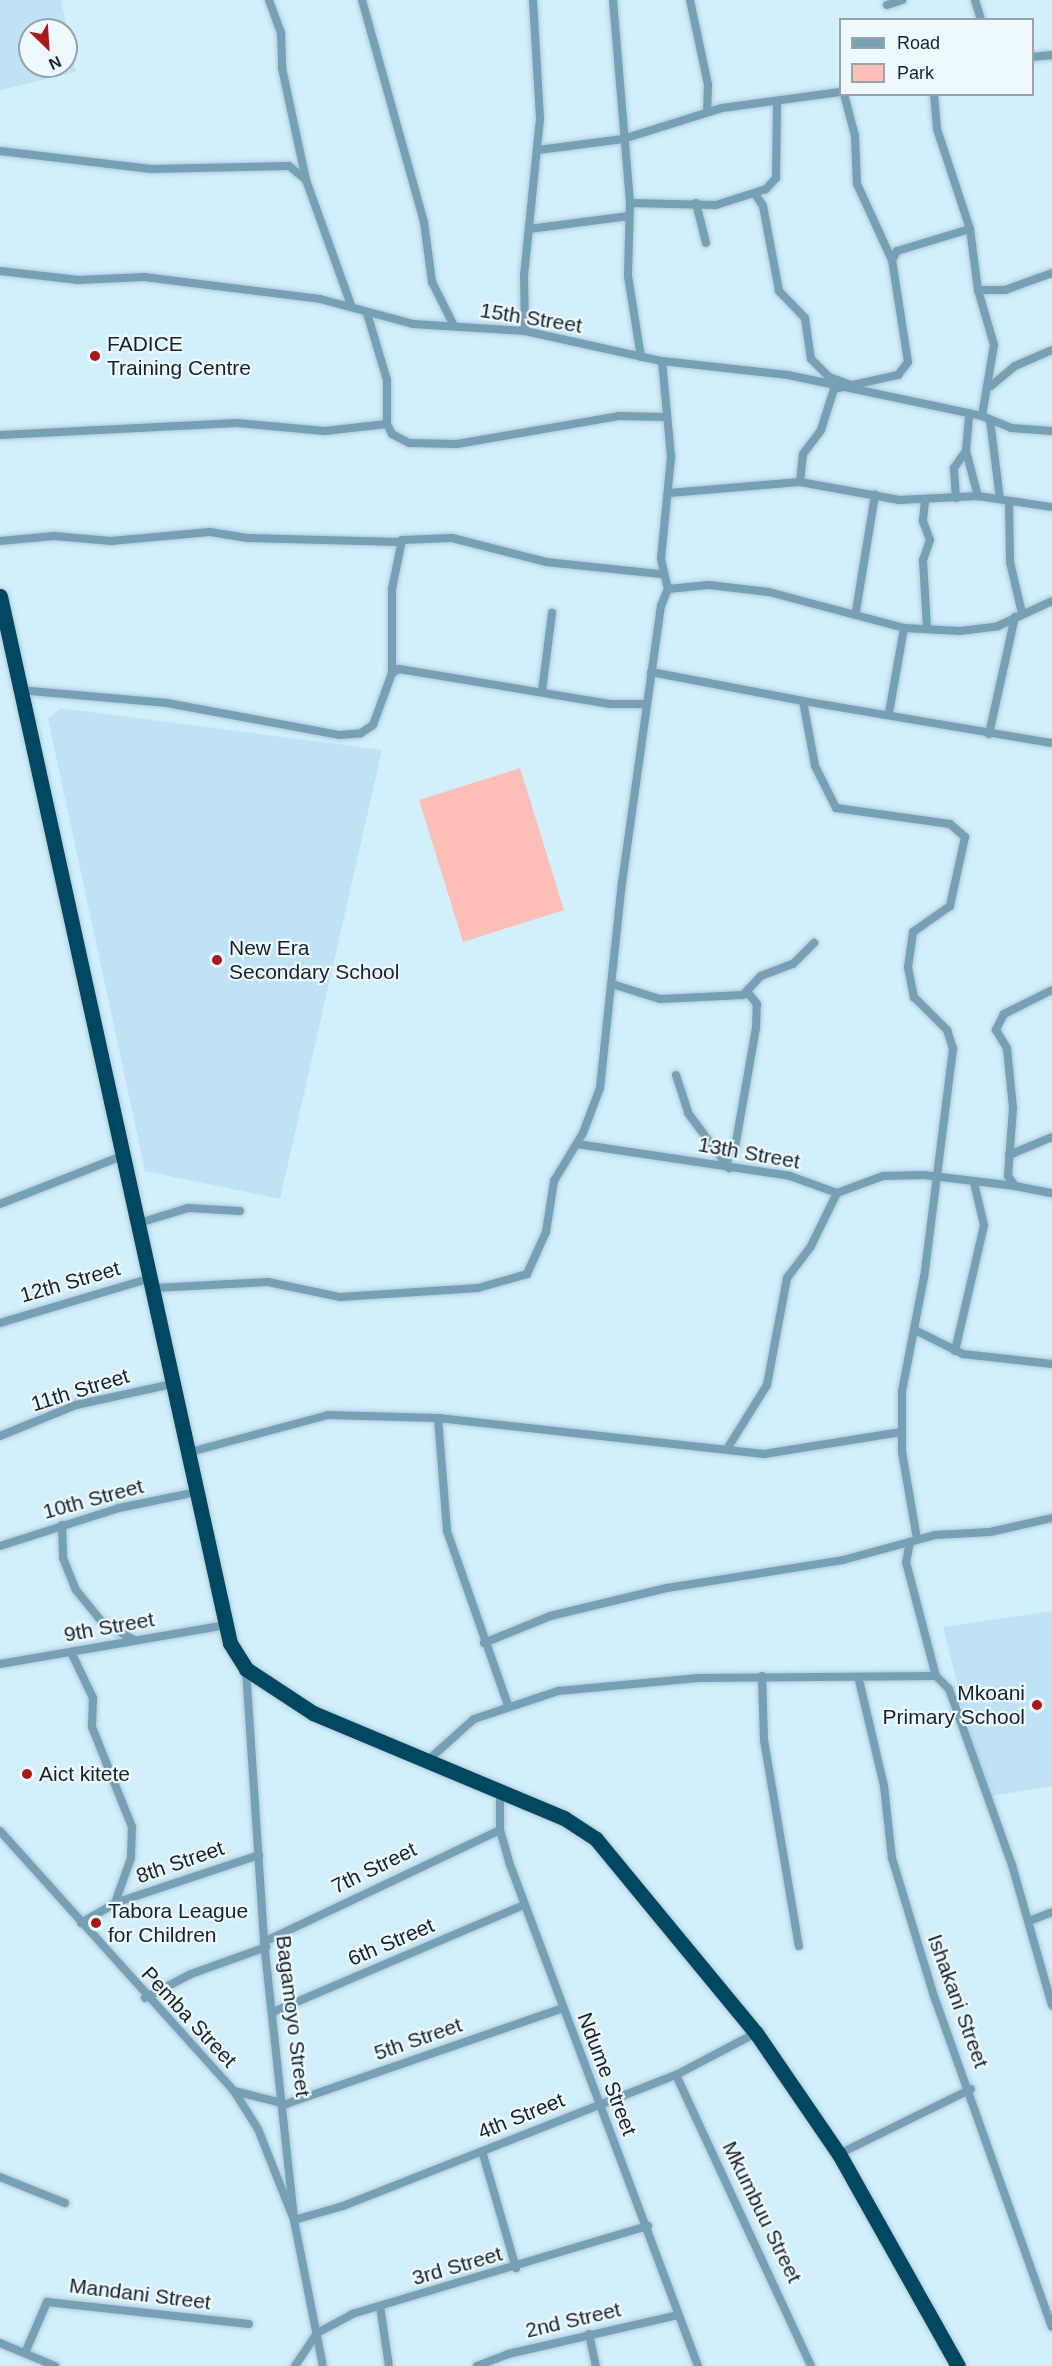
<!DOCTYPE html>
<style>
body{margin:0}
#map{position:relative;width:1052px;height:2366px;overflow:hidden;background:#d2effd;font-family:Helvetica,sans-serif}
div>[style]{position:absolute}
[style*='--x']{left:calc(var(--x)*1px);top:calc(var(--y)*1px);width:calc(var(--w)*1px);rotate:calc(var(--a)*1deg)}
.built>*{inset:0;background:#bfe3f5}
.green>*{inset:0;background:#fcbfb7}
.roads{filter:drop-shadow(0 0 2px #b1cad6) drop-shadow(0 0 2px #b1cad6)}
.street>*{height:8px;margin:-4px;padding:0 4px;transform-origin:4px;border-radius:4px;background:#75a0b6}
.highway>*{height:15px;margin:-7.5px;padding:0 7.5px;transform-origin:7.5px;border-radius:7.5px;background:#004862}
.dots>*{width:16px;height:16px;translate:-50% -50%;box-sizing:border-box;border:3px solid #edf9ff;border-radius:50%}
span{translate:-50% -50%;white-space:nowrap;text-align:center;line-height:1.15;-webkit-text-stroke:4.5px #edf9ff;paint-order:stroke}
.street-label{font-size:21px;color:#182227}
.poi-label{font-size:21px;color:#182227}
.left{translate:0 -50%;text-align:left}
.right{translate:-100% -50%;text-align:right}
.legend{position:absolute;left:839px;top:18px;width:195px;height:78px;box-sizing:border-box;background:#edf9ff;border:2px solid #98a3a9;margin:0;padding:8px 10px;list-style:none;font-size:18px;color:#182227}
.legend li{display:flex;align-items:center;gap:12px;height:30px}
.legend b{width:30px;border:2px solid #98a3a9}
.north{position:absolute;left:18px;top:18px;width:60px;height:60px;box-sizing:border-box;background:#edf9ff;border:2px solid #98a3a9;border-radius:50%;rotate:155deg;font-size:16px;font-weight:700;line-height:24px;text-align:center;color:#182227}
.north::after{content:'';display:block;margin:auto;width:21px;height:27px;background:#ab181a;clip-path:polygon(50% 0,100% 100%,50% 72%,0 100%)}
</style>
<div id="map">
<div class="built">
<i style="clip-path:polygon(evenodd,0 0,61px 0,76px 72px,0 90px,0 0,30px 30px,66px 30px,66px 66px,30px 66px,30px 30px)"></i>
<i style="clip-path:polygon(60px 708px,382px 750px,280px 1199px,145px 1171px,48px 719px)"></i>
<i style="clip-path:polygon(1052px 1611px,1052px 1786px,985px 1797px,943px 1627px)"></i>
</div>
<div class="green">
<i style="clip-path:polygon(520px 768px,564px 910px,463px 942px,419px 800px)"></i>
</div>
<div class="roads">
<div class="street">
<i style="--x:269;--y:0;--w:35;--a:70"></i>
<i style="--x:281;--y:33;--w:35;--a:88"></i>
<i style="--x:282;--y:68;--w:115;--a:77.9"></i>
<i style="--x:306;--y:180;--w:133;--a:70.2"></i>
<i style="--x:362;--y:0;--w:230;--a:74.4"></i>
<i style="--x:424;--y:222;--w:61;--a:82.4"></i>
<i style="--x:432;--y:282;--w:47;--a:63.4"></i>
<i style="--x:613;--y:0;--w:204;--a:85.2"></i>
<i style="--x:630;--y:203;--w:73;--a:91.6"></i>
<i style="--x:628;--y:276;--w:82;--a:80.9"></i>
<i style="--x:690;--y:0;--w:87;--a:78"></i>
<i style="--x:708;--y:85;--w:27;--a:92"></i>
<i style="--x:975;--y:0;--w:21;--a:73"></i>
<i style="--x:887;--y:5;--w:16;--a:-18"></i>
<i style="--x:1032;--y:57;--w:20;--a:-6"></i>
<i style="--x:844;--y:94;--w:43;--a:75.3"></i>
<i style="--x:855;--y:136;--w:48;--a:87.6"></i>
<i style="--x:857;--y:184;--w:84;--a:65.3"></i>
<i style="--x:934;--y:94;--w:35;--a:85"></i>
<i style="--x:937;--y:129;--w:105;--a:71.7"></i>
<i style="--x:970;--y:229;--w:62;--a:82.5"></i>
<i style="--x:978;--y:290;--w:57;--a:73.8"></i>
<i style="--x:994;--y:345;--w:72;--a:99.6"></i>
<i style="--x:538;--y:150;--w:86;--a:-7.4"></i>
<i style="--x:623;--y:139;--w:104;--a:-17.4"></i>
<i style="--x:722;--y:108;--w:119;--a:-7.7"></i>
<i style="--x:0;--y:151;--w:152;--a:6.8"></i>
<i style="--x:151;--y:169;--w:138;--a:-1.2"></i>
<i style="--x:289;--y:166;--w:19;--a:39"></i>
<i style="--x:755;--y:194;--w:14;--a:56"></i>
<i style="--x:763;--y:206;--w:86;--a:79.3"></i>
<i style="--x:779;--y:291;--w:37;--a:46"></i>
<i style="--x:805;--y:318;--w:41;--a:81.7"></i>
<i style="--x:811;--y:359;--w:25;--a:45"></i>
<i style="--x:829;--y:377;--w:20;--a:20"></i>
<i style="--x:630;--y:203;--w:86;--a:1.3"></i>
<i style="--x:716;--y:205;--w:52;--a:-17.7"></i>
<i style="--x:766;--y:189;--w:15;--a:-48"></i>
<i style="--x:776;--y:178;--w:75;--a:-89.2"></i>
<i style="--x:696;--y:203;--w:41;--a:76"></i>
<i style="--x:529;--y:229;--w:101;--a:-7.4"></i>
<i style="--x:0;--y:271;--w:79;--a:6.6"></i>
<i style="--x:78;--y:280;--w:66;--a:-2.6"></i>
<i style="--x:144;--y:277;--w:177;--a:7.1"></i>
<i style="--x:320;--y:299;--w:96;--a:15"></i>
<i style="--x:413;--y:324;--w:112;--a:3.6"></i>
<i style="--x:525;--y:331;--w:140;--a:12.4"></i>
<i style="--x:662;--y:361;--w:127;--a:6.3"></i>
<i style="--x:788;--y:375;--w:198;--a:11.9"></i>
<i style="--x:982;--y:416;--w:31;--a:22"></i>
<i style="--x:1011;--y:428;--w:41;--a:4.2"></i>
<i style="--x:978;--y:290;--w:27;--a:0"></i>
<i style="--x:1005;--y:290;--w:50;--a:-19.9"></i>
<i style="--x:367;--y:313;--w:70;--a:73.4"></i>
<i style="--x:387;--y:380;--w:44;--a:90"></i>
<i style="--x:387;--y:424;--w:11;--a:63"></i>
<i style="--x:392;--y:434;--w:19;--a:28"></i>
<i style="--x:409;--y:443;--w:48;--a:1.2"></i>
<i style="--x:457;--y:444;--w:164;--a:-9.8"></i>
<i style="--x:619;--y:416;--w:47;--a:1.2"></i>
<i style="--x:525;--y:331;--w:55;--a:-91"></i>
<i style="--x:524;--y:276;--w:159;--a:-84.2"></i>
<i style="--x:540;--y:118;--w:118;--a:-93.4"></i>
<i style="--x:662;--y:361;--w:96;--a:84.6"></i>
<i style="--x:671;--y:457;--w:102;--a:95.6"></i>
<i style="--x:661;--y:559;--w:31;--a:77"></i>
<i style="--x:991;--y:386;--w:31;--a:-40"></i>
<i style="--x:1015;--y:366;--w:40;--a:-23.4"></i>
<i style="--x:990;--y:420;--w:80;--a:82.8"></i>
<i style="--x:0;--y:435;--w:237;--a:-2.9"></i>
<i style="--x:237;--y:423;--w:88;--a:5.2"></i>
<i style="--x:325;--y:431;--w:62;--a:-6.4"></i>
<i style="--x:966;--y:451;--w:47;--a:75.1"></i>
<i style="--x:800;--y:482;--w:28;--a:-84"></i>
<i style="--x:803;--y:454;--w:30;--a:-53"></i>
<i style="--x:821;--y:430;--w:43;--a:-72.4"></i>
<i style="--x:834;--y:389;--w:66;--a:-12.3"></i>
<i style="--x:898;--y:375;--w:16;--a:-52"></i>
<i style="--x:908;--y:362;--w:103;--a:-98.9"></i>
<i style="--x:892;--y:260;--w:10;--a:-61"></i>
<i style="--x:897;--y:251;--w:76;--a:-16.8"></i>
<i style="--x:669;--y:493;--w:131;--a:-4.8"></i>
<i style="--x:800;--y:482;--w:101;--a:10.3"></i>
<i style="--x:899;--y:500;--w:79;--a:-2.9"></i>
<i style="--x:978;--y:496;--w:75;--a:8.5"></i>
<i style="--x:956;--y:498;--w:30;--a:-94"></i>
<i style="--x:954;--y:468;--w:21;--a:-55"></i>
<i style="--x:966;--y:451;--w:35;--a:-85"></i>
<i style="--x:925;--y:501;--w:20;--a:96"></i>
<i style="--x:923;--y:521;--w:20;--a:70"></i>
<i style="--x:930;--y:540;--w:21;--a:109"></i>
<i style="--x:923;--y:560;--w:68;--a:86.6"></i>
<i style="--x:1009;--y:502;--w:60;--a:89"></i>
<i style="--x:1010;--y:562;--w:52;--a:76.8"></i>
<i style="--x:0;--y:541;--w:54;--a:-5.3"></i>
<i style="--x:54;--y:536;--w:57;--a:5"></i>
<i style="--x:111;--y:541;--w:99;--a:-5.2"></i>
<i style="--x:210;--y:532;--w:38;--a:9"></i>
<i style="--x:248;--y:538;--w:151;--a:1.5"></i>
<i style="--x:856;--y:611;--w:118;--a:-80.7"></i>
<i style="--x:651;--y:672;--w:155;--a:10.8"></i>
<i style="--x:803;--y:701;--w:66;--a:79.5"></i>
<i style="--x:815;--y:766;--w:47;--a:63.4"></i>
<i style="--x:836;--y:808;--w:115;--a:8"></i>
<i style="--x:950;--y:824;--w:20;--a:41"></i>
<i style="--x:965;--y:837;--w:71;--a:102.3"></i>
<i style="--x:950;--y:906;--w:45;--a:144.9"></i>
<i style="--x:913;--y:932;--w:35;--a:98"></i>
<i style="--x:908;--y:967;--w:31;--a:79"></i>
<i style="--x:914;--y:997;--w:47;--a:45"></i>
<i style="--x:947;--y:1030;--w:20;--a:72"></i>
<i style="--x:953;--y:1049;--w:230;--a:97.2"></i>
<i style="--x:924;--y:1277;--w:116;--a:100.9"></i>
<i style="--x:902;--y:1391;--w:61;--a:90"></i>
<i style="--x:902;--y:1452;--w:88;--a:80.2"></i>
<i style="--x:392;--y:673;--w:84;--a:-90"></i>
<i style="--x:392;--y:589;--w:50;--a:-78.5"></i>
<i style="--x:402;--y:540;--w:50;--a:-2.3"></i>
<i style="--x:452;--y:538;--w:97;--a:14.3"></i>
<i style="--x:546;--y:562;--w:116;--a:6"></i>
<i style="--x:19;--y:690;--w:149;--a:5"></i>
<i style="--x:167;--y:703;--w:176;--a:10.5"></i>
<i style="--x:340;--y:735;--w:21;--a:-5"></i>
<i style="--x:361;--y:733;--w:14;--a:-34"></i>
<i style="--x:373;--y:725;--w:55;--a:-69.9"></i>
<i style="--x:392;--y:673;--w:8;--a:-30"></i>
<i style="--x:399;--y:669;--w:214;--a:9.4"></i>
<i style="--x:610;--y:704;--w:36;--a:0"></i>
<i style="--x:542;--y:691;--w:79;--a:-82.7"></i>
<i style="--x:803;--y:701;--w:253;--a:9.6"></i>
<i style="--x:889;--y:713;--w:86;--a:-80"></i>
<i style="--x:989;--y:734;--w:120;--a:-77.5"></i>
<i style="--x:615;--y:985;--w:47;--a:17.3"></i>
<i style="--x:660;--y:999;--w:83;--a:-2.8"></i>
<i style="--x:743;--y:995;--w:26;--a:-47"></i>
<i style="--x:761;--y:976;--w:34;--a:-21"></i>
<i style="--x:793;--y:964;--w:30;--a:-45"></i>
<i style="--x:1052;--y:990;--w:54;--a:153.4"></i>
<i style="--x:1004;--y:1014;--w:18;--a:117"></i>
<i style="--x:996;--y:1030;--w:21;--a:59"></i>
<i style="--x:1007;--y:1048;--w:60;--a:84.3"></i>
<i style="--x:1013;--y:1108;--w:68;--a:94.2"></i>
<i style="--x:1008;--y:1176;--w:12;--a:55"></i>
<i style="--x:1015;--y:1186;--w:38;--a:11"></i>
<i style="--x:676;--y:1075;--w:40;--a:72"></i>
<i style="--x:688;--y:1113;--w:69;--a:53.3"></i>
<i style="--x:577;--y:1144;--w:215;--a:8.5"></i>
<i style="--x:790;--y:1176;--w:50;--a:19.9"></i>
<i style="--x:837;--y:1193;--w:49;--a:-20.3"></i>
<i style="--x:883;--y:1176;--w:41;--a:-1.4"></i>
<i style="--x:924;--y:1175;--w:92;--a:6.9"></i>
<i style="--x:1009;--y:1155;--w:47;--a:-22.7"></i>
<i style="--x:725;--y:1164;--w:19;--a:-58"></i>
<i style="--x:735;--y:1148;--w:122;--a:-80.1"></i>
<i style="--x:756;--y:1028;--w:24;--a:-88"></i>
<i style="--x:757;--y:1004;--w:14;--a:-129"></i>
<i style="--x:0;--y:1204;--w:131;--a:-21.5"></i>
<i style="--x:139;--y:1223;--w:51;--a:-17"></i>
<i style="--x:188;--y:1208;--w:52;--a:3.3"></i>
<i style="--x:154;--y:1288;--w:114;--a:-3"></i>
<i style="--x:268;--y:1282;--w:74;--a:11.8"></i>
<i style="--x:340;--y:1297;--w:138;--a:-3.7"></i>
<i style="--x:478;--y:1288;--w:51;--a:-15.9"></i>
<i style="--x:527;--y:1274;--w:46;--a:-65.7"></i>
<i style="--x:546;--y:1232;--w:52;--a:-81.1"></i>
<i style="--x:554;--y:1181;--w:56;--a:-58.9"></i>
<i style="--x:583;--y:1133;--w:48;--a:-69.3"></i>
<i style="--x:600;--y:1088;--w:206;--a:-83.9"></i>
<i style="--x:622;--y:883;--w:280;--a:-82"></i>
<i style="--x:661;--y:606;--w:18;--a:-68"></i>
<i style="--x:668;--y:589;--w:41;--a:-5.6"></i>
<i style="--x:709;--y:585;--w:60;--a:6.7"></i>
<i style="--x:769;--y:592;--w:140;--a:14.9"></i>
<i style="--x:904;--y:628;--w:56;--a:3.1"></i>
<i style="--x:960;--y:631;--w:38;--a:-7"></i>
<i style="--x:998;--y:626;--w:60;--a:-24.8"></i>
<i style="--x:0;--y:1323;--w:158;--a:-16.6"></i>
<i style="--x:915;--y:1330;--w:54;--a:26.6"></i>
<i style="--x:963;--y:1354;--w:90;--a:6.4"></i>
<i style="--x:955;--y:1351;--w:129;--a:-77"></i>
<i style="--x:984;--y:1225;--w:43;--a:-103.4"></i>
<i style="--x:438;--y:1418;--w:113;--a:85.4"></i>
<i style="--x:447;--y:1531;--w:184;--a:70.7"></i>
<i style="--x:0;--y:1436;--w:82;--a:-22.2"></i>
<i style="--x:76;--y:1405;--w:98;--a:-12.3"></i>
<i style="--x:727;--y:1449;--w:75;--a:-58"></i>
<i style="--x:767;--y:1385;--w:109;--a:-79.4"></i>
<i style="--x:787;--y:1278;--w:40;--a:-53"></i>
<i style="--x:811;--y:1246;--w:59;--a:-63.9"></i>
<i style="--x:190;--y:1452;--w:143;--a:-15"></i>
<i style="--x:328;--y:1415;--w:110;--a:1.6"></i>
<i style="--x:438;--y:1418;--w:328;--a:6.3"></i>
<i style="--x:764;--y:1454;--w:139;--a:-9.1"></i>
<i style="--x:62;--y:1525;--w:33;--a:88"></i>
<i style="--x:63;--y:1558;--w:35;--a:68"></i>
<i style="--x:76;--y:1590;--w:41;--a:50.9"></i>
<i style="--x:102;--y:1622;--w:37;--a:29"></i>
<i style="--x:910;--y:1542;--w:20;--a:101"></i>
<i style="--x:906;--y:1562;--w:118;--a:75.3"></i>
<i style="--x:0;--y:1546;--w:125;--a:-17.7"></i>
<i style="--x:119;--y:1508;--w:80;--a:-11.6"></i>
<i style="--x:484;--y:1643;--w:71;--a:-22.2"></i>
<i style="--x:550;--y:1616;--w:120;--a:-13.5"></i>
<i style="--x:667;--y:1588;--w:178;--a:-9"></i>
<i style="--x:843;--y:1560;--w:95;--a:-15.2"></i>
<i style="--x:935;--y:1535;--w:55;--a:-3.1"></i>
<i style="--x:990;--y:1532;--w:64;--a:-12.7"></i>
<i style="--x:71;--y:1652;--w:51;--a:64.4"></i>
<i style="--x:93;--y:1698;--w:29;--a:92"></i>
<i style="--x:92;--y:1727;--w:108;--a:68.2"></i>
<i style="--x:132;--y:1827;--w:31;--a:92"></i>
<i style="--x:131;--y:1858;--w:48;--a:109.6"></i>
<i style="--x:0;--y:1664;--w:228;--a:-9.8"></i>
<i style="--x:246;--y:1669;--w:274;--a:86.2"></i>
<i style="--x:264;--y:1942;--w:280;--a:83.8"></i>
<i style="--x:294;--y:2220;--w:149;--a:78.8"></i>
<i style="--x:762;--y:1676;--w:64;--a:88.2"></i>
<i style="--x:764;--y:1740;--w:209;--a:80.4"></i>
<i style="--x:859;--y:1680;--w:109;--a:76.7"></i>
<i style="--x:884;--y:1786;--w:72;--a:83.7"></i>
<i style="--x:892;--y:1858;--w:144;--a:73.1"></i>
<i style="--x:934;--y:1996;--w:351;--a:70.4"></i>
<i style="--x:426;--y:1762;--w:64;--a:-41.9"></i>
<i style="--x:474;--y:1719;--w:89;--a:-18.4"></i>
<i style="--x:558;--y:1691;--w:141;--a:-5.3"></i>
<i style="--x:698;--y:1678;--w:238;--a:-0.5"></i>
<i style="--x:936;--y:1676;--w:18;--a:45"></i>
<i style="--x:949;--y:1689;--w:187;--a:70.3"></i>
<i style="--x:1012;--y:1865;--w:146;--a:74.1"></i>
<i style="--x:500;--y:1791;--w:39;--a:90"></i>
<i style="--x:500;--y:1830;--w:33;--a:74"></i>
<i style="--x:509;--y:1862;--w:538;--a:69.44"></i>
<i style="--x:0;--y:1831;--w:350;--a:48"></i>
<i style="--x:234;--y:2091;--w:45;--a:57.7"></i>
<i style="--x:258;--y:2129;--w:98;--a:68.4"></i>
<i style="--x:294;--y:2220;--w:51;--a:-15.9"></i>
<i style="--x:343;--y:2206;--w:358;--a:-21.5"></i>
<i style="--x:676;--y:2075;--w:90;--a:-27.7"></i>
<i style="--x:1029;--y:1921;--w:25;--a:-21"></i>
<i style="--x:81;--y:1923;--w:39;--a:-30"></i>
<i style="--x:115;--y:1903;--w:152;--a:-18.4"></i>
<i style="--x:264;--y:1942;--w:261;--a:-25.4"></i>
<i style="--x:145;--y:1998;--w:52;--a:-27.6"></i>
<i style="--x:191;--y:1974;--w:80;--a:-19.8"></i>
<i style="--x:273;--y:2012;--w:273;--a:-23.1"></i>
<i style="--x:676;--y:2075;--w:321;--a:65.1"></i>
<i style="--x:234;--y:2091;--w:54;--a:14"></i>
<i style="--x:286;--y:2104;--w:293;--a:-19.1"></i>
<i style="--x:482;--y:2151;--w:122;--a:73.8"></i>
<i style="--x:839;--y:2154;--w:147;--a:-26.2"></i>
<i style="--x:0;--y:2177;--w:70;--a:21.8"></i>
<i style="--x:380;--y:2306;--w:61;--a:81.5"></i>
<i style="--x:589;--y:2334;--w:33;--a:78"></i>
<i style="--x:0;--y:2343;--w:60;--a:22.7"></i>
<i style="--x:25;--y:2353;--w:56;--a:-66.7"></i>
<i style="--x:47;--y:2302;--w:203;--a:6.2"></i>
<i style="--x:295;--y:2366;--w:40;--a:-56"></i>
<i style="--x:317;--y:2333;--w:40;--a:-28"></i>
<i style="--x:352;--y:2314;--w:309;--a:-16.6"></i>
<i style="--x:477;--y:2366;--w:33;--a:-21"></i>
<i style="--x:508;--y:2354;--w:174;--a:-12.9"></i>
</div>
<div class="highway">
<i style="--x:0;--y:596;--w:1072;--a:77.61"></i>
<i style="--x:230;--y:1643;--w:31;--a:58"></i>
<i style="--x:246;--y:1669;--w:80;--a:33.3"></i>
<i style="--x:313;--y:1713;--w:272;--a:22.7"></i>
<i style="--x:564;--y:1818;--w:38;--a:33"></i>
<i style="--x:596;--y:1839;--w:251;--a:50.5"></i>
<i style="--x:756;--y:2033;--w:147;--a:55.6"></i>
<i style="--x:839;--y:2154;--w:243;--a:60.7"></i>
</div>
</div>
<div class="dots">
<i style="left:95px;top:356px;background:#ab181a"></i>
<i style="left:217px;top:960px;background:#ab181a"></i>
<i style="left:1037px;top:1705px;background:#ab181a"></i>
<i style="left:27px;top:1774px;background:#ab181a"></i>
<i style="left:96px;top:1923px;background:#ab181a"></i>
</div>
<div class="street-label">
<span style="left:531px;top:318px;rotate:9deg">15th Street</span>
<span style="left:749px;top:1153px;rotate:10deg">13th Street</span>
<span style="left:70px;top:1282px;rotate:-16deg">12th Street</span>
<span style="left:80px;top:1390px;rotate:-17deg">11th Street</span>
<span style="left:93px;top:1499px;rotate:-15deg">10th Street</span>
<span style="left:109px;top:1627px;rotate:-10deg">9th Street</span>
<span style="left:180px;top:1862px;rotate:-19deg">8th Street</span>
<span style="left:374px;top:1868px;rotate:-26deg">7th Street</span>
<span style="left:391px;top:1942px;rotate:-23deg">6th Street</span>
<span style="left:958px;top:2001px;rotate:70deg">Ishakani Street</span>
<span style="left:293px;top:2016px;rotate:83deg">Bagamoyo Street</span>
<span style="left:189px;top:2017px;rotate:47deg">Pemba Street</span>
<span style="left:418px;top:2039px;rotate:-19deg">5th Street</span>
<span style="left:607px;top:2074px;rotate:69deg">Ndume Street</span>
<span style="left:521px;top:2116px;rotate:-22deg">4th Street</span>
<span style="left:762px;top:2212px;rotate:64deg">Mkumbuu Street</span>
<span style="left:457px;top:2266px;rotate:-16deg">3rd Street</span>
<span style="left:140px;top:2294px;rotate:7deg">Mandani Street</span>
<span style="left:573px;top:2320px;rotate:-13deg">2nd Street</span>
</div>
<div class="poi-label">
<span class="left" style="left:107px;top:356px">FADICE<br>Training Centre</span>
<span class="left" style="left:229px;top:960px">New Era<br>Secondary School</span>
<span class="right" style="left:1025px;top:1705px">Mkoani<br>Primary School</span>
<span class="left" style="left:39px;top:1774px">Aict kitete</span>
<span class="left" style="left:108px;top:1923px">Tabora League<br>for Children</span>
</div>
<ul class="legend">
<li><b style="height:8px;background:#75a0b6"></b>Road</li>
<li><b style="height:16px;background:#fcbfb7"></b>Park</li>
</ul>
<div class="north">N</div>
</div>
